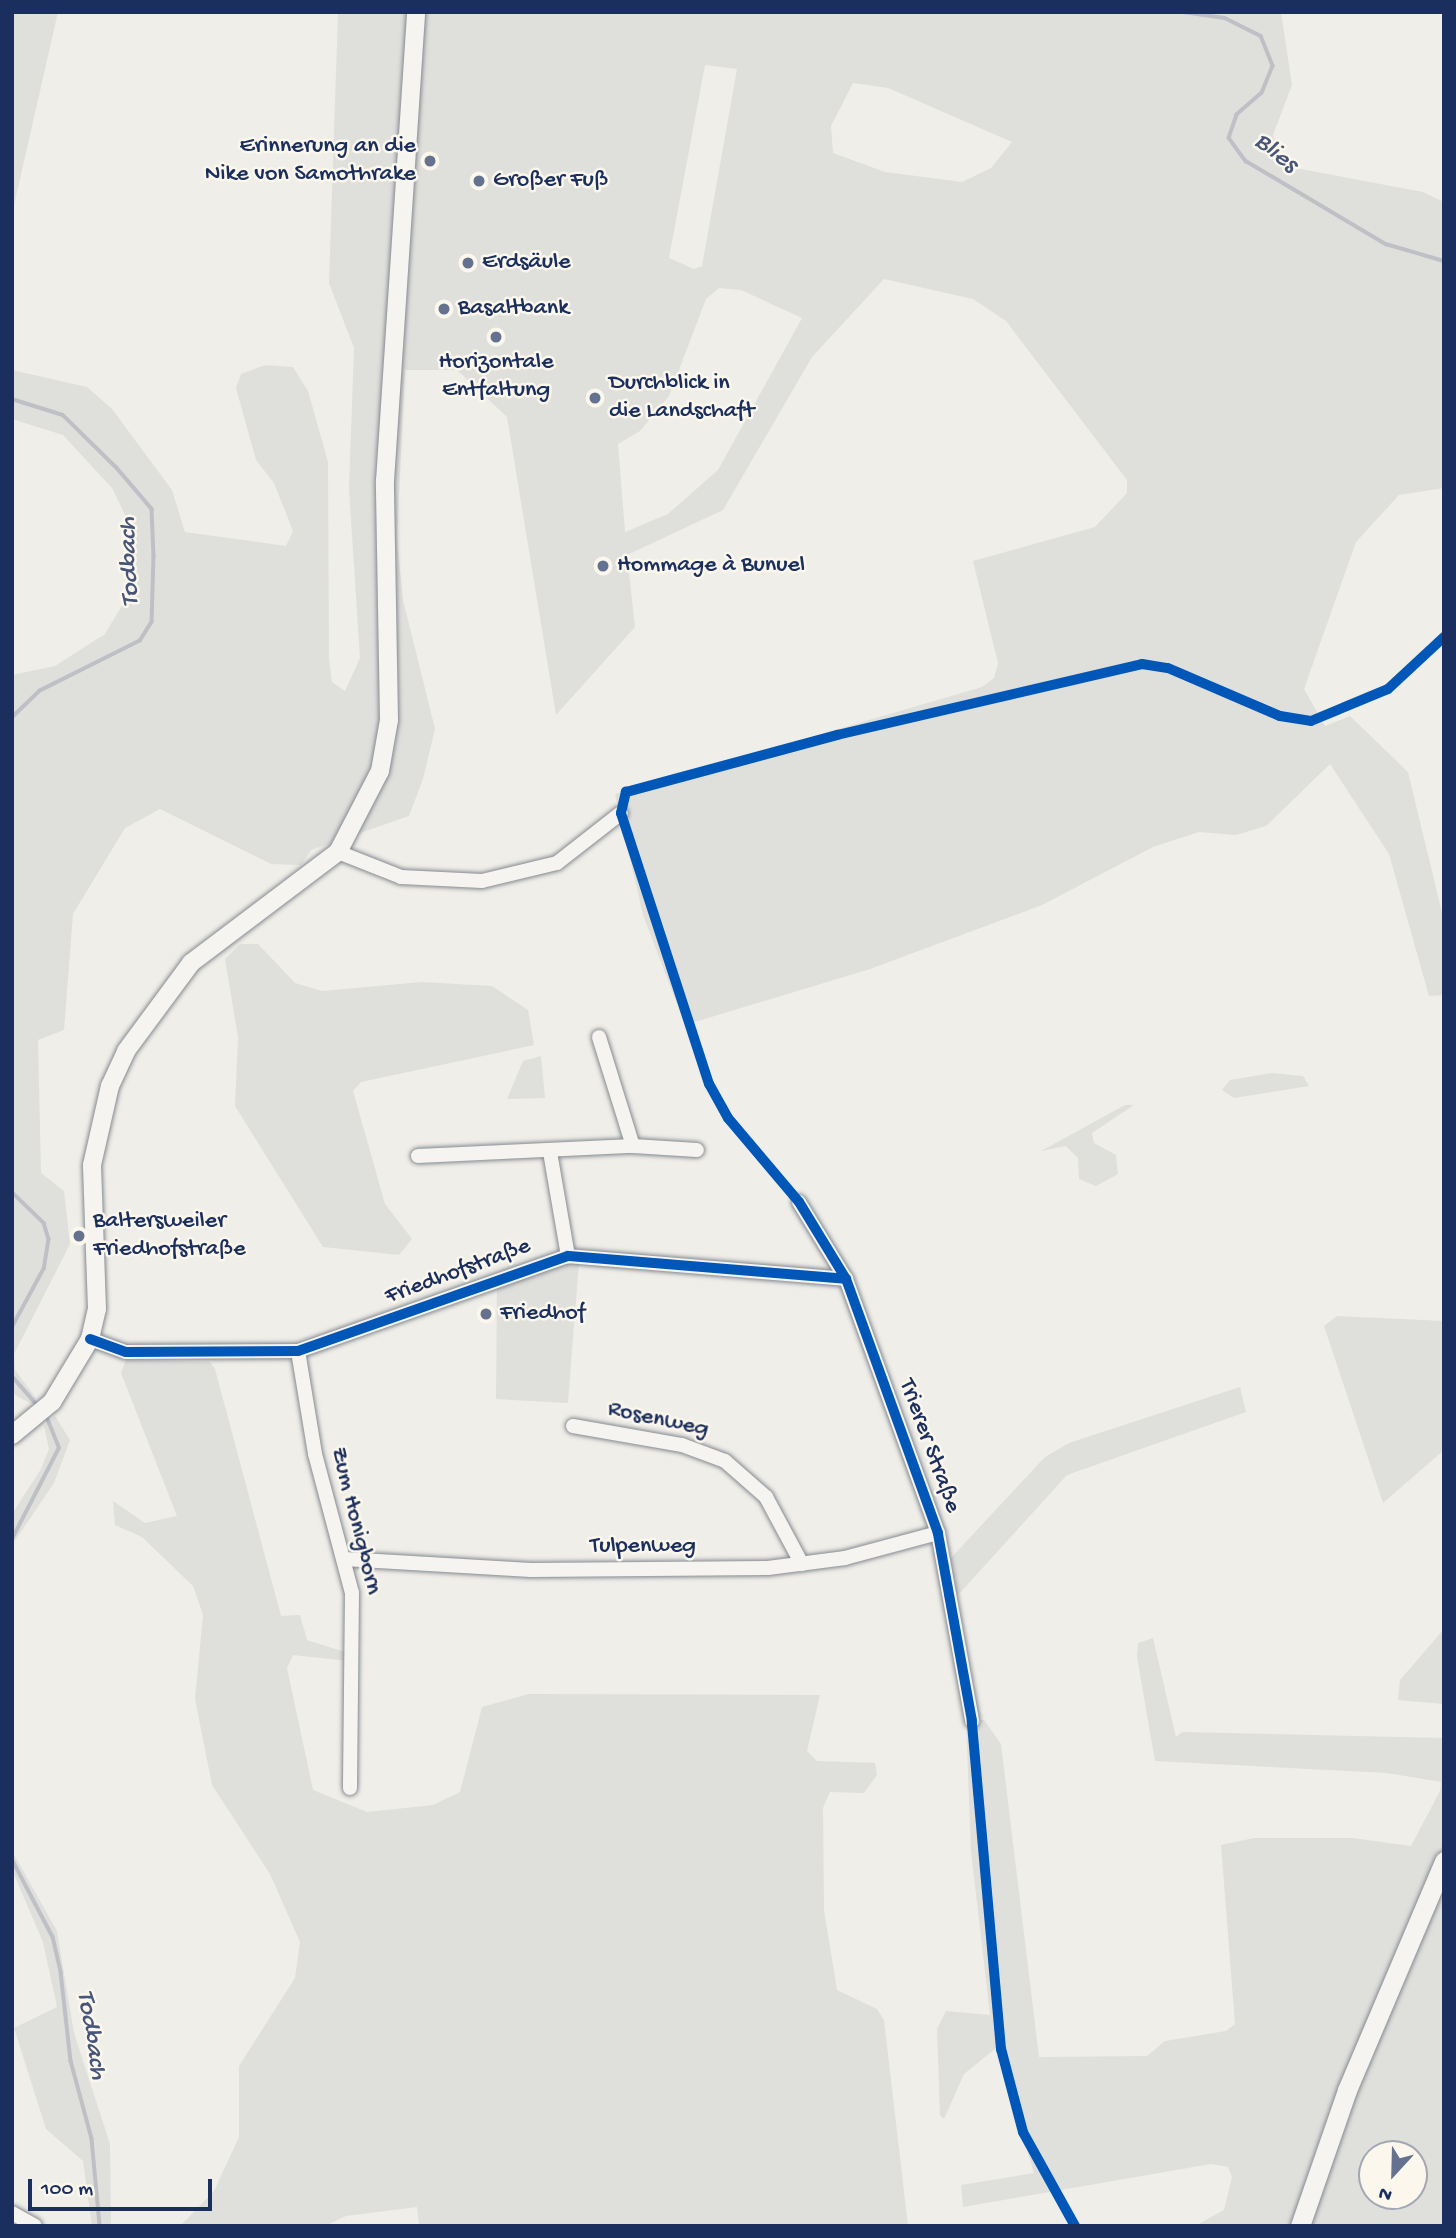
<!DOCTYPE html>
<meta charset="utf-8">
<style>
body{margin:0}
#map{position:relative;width:1456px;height:2238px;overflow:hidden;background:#efeee9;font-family:"Gochi Hand",sans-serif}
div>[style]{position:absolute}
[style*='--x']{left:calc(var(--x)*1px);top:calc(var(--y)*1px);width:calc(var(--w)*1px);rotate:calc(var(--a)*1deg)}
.green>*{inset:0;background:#dfdfdc}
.stream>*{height:3.5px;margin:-1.75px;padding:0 1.75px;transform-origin:1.75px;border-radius:1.75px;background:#bec0c6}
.roads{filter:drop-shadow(0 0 2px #868a90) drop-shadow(0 0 2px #868a90)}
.minor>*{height:14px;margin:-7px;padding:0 7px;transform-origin:7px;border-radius:7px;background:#f5f4f0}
.major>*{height:18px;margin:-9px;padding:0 9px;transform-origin:9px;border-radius:9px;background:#f5f4f0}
.highway>*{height:19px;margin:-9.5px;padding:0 9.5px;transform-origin:9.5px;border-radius:9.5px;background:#f5f4f0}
.cycleway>*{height:10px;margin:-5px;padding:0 5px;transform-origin:5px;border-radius:5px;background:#0057b8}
.dots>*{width:19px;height:19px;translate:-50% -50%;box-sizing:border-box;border:4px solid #fbf7ec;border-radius:50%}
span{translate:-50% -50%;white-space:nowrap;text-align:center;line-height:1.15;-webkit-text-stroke:5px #fbf7ec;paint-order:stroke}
.poi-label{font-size:24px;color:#1b2f5e}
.right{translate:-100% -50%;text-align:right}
.left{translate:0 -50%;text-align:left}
.street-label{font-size:24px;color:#1b2f5e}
.water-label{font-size:26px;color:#465579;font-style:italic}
.frame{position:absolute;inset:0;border:14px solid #1b2f5e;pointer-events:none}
.north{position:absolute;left:1358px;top:2140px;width:70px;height:70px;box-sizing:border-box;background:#fbf7ec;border:2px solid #a1a7b3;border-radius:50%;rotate:202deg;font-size:19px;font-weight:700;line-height:28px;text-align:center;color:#1b2f5e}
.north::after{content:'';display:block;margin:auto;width:24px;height:32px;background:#65728f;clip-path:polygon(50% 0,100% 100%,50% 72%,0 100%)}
.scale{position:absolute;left:28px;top:2179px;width:184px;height:32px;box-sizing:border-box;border:4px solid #1b2f5e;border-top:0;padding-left:9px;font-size:21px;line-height:24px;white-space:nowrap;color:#1b2f5e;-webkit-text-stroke:5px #fbf7ec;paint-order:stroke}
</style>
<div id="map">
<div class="green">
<i style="clip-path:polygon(12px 12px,58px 12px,12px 214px)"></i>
<i style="clip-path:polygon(evenodd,338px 12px,1281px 12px,1292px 85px,1273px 135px,1285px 166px,1423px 192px,1444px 202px,1444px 488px,1399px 495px,1356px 542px,1304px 689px,1325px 726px,1350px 716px,1408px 772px,1444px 921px,1444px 995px,1429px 996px,1389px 854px,1330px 764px,1266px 826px,1236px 835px,1199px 832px,1153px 847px,1042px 905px,870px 969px,685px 1025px,643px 915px,615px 794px,982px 687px,994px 678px,998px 663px,973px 561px,1095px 527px,1127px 493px,1127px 480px,1006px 321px,973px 299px,884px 279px,812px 357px,723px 510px,627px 555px,635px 627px,556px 715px,507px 417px,457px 370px,405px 370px,397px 538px,403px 600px,435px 729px,423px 779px,409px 816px,311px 850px,301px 865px,271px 864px,160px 809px,125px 828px,73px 914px,64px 1030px,38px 1040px,41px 1173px,64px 1191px,70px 1244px,14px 1354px,15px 1370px,36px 1398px,31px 1404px,12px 1393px,12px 675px,55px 666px,105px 634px,127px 597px,132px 529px,112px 488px,63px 435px,12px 419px,12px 370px,87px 387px,112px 409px,172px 490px,185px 532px,286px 546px,293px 531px,274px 483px,256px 460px,236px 388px,241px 374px,265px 365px,293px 367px,308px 391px,328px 462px,329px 659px,332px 682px,345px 691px,360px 658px,349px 489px,354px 348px,329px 283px,338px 12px,705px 65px,737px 69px,702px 266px,694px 269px,669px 258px,705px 65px,338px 12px,853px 83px,888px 88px,1012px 142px,991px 168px,962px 182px,885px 172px,833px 153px,831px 126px,853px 83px,338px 12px,719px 288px,741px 290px,802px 318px,718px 470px,668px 514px,625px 532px,618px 444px,640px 431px,669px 396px,706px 299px,719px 288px)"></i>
<i style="clip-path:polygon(240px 944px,258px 944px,295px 983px,322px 991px,422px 982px,492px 986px,528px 1010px,534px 1045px,361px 1082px,353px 1091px,385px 1204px,412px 1239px,399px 1255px,323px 1247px,235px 1106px,238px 1037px,225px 959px)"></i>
<i style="clip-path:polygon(541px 1056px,545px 1098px,507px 1099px,523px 1061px)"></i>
<i style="clip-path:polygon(1272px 1073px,1303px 1076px,1309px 1086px,1234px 1098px,1222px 1090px,1230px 1080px)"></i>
<i style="clip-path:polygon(1125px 1105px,1134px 1105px,1092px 1133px,1094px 1143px,1116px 1155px,1118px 1174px,1096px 1186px,1079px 1179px,1078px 1158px,1066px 1146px,1041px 1151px)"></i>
<i style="clip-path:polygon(579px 1261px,568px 1403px,496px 1399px,497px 1282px)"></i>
<i style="clip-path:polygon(1337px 1316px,1444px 1321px,1444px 1450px,1383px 1503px,1324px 1326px)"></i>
<i style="clip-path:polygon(126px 1360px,210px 1362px,215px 1369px,281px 1616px,300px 1615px,307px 1640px,351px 1654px,349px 1661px,293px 1655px,287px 1668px,313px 1790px,367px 1812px,433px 1805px,460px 1792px,482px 1707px,529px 1694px,820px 1695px,807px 1751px,817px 1761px,875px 1763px,877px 1775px,864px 1793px,830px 1792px,823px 1808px,824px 1910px,837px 1990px,877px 2009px,884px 2020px,908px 2226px,419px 2226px,417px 2207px,346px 2216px,325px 2226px,128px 2226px,182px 2224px,214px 2191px,239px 2137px,239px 2066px,295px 1978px,300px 1942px,270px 1874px,212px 1785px,195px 1699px,203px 1615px,193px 1586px,142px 1537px,115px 1525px,113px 1501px,145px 1523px,177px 1516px,121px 1373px)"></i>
<i style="clip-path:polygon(1240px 1387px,1246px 1412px,1067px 1475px,957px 1596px,949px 1560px,1045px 1457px,1069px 1443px)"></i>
<i style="clip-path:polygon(55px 1416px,70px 1440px,54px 1483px,12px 1545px,12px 1514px,41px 1469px,49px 1449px,44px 1426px)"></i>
<i style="clip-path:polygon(1444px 1629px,1444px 1704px,1398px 1700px,1400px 1680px)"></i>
<i style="clip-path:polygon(evenodd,1153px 1638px,1176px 1737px,1182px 1732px,1444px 1738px,1444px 2226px,1195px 2226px,1224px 2210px,1232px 2177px,1228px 2167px,1211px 2164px,963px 2207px,961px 2185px,1034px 2173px,996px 2048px,964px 2074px,944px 2119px,940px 2115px,937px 2029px,946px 2011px,990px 2015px,971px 1851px,966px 1720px,984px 1720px,1001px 1744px,1039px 2057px,1147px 2056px,1165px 2041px,1226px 2031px,1235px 2024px,1221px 1845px,1254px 1838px,1353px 1838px,1411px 1846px,1440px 1791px,1441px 1782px,1387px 1773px,1155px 1761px,1137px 1657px,1138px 1643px,1153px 1638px,1372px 2154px,1414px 2154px,1414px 2196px,1372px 2196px,1372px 2154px)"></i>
<i style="clip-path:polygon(12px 1851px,57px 1931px,74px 2033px,110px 2144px,111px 2226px,92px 2226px,83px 2161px,46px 2129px,14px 2028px,57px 2007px,43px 1942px,12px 1870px)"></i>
</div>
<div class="stream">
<i style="--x:1183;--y:12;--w:42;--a:8.1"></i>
<i style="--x:1225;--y:18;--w:40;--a:26.6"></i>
<i style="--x:1261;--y:36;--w:32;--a:68"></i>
<i style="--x:1273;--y:66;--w:29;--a:112"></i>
<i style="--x:1262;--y:93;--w:33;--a:139"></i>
<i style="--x:1237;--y:115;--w:24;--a:109"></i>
<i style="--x:1229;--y:138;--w:29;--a:54"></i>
<i style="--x:1246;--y:161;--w:163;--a:30.7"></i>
<i style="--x:1386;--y:244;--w:60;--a:16.3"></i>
<i style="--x:12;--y:399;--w:53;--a:17.4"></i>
<i style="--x:63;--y:415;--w:76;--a:44.5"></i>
<i style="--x:117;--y:468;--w:54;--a:49.5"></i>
<i style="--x:152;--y:509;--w:47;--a:87.6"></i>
<i style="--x:154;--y:556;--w:66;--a:91.7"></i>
<i style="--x:152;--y:622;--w:22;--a:122"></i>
<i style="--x:140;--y:641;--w:112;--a:153.4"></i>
<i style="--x:40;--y:691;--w:39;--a:136"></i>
<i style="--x:12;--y:1192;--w:45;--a:44.1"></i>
<i style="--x:44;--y:1223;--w:17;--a:73"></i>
<i style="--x:49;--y:1239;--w:30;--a:99"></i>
<i style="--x:44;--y:1269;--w:67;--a:118.5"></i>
<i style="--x:12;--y:1376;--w:41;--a:48.9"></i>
<i style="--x:12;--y:1539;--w:102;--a:-62.7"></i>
<i style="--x:59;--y:1448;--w:35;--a:-112"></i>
<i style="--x:12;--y:1859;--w:88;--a:62.3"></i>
<i style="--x:53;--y:1937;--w:36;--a:77"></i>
<i style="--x:61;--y:1972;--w:90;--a:83.6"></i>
<i style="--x:71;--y:2061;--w:81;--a:74.9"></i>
<i style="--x:92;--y:2139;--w:87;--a:84.7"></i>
</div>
<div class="roads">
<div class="minor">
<i style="--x:338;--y:852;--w:68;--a:21.6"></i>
<i style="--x:401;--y:877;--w:81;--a:2.8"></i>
<i style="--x:482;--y:881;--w:77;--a:-13.5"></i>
<i style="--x:557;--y:863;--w:81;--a:-38"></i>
<i style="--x:599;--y:1037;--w:114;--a:72.7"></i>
<i style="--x:550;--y:1152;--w:106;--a:80.2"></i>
<i style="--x:418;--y:1156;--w:215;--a:-2.7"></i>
<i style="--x:633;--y:1146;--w:64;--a:3.6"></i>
<i style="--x:799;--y:1202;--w:90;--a:58.6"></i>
<i style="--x:846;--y:1279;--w:270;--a:70.1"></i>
<i style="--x:938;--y:1533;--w:191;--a:79.7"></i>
<i style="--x:90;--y:1339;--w:38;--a:20"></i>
<i style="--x:126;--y:1352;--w:172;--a:-0.3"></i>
<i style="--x:298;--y:1351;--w:286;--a:-19.4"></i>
<i style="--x:568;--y:1256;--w:279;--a:4.7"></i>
<i style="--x:298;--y:1351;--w:104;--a:80.6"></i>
<i style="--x:315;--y:1454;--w:144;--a:75.1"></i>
<i style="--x:352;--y:1593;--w:195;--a:90.6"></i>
<i style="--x:573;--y:1426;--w:111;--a:9.9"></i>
<i style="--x:682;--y:1445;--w:46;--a:20.4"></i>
<i style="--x:725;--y:1461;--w:55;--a:41.3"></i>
<i style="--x:766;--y:1497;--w:76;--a:61.8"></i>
<i style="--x:344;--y:1559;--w:187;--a:3.4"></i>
<i style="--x:531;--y:1570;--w:237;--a:-0.5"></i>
<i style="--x:768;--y:1568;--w:78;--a:-7.4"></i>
<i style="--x:845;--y:1558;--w:96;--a:-15"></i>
<i style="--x:12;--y:2213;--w:26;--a:29"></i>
</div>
<div class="major">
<i style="--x:12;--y:1435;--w:52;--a:-39.5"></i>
<i style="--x:52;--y:1402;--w:74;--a:-58.9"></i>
<i style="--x:90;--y:1339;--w:31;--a:-77"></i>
<i style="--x:97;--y:1309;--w:144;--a:-92"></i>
<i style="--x:92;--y:1165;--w:81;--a:-77.2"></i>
<i style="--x:110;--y:1086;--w:38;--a:-65"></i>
<i style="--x:126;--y:1051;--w:109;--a:-53.5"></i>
<i style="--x:191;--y:963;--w:184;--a:-37.1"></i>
<i style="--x:338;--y:852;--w:91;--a:-62.6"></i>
<i style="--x:380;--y:771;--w:52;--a:-80"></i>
<i style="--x:389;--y:720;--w:239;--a:-91"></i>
<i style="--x:385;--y:481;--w:470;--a:-86.2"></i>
</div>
<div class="highway">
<i style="--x:1300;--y:2226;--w:144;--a:-70.9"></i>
<i style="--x:1347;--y:2090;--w:249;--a:-67"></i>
</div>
</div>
<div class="cycleway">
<i style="--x:90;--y:1339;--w:38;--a:20"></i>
<i style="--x:126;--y:1352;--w:172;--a:-0.3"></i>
<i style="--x:298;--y:1351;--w:286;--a:-19.4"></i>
<i style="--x:568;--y:1256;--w:279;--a:4.7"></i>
<i style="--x:1075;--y:2226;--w:107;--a:-119"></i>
<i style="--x:1023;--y:2132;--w:86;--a:-104.8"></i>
<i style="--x:1001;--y:2049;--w:329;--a:-95.1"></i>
<i style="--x:972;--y:1721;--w:191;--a:-100.3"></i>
<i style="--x:938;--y:1533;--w:270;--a:-109.9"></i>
<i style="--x:846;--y:1279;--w:90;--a:-121.4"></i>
<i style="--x:799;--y:1202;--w:110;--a:-130.2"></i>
<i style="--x:728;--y:1118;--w:39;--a:-119"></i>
<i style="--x:709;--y:1084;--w:285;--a:-108"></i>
<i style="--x:621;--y:813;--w:22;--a:-77"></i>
<i style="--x:626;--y:792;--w:219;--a:-15.1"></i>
<i style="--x:837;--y:735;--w:313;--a:-13.1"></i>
<i style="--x:1142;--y:664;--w:26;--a:9"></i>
<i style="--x:1168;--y:668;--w:122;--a:23.2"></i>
<i style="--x:1280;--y:716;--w:31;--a:9"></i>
<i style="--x:1311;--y:721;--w:83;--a:-22.6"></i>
<i style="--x:1388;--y:689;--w:76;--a:-42.9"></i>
</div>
<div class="dots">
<i style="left:430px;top:161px;background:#65728f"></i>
<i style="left:479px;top:181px;background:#65728f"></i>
<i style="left:468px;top:263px;background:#65728f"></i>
<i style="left:444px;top:309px;background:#65728f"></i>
<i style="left:496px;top:337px;background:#65728f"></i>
<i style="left:595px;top:398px;background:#65728f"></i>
<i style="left:603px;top:566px;background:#65728f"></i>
<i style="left:79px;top:1236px;background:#65728f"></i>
<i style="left:486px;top:1314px;background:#65728f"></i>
</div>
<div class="poi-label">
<span class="right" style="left:416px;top:161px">Erinnerung an die<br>Nike von Samothrake</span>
<span class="left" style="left:493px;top:181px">Großer Fuß</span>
<span class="left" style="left:482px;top:263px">Erdsäule</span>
<span class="left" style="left:458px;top:309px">Basaltbank</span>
<span style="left:496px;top:377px">Horizontale<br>Entfaltung</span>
<span class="left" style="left:609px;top:398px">Durchblick in<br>die Landschaft</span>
<span class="left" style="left:617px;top:566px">Hommage à Bunuel</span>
<span class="left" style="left:93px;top:1236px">Baltersweiler<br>Friedhofstraße</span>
<span class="left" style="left:500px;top:1314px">Friedhof</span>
</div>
<div class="street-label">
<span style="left:458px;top:1272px;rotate:-20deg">Friedhofstraße</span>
<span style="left:658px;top:1420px;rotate:12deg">Rosenweg</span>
<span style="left:929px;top:1446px;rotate:70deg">Trierer Straße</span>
<span style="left:355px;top:1521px;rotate:76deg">Zum Honigborn</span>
<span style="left:643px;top:1547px">Tulpenweg</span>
</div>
<div class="water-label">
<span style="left:1275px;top:154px;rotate:39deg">Blies</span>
<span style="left:131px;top:562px;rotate:-92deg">Todbach</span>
<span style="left:90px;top:2035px;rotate:81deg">Todbach</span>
</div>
<div class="frame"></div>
<div class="north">N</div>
<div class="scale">100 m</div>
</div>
